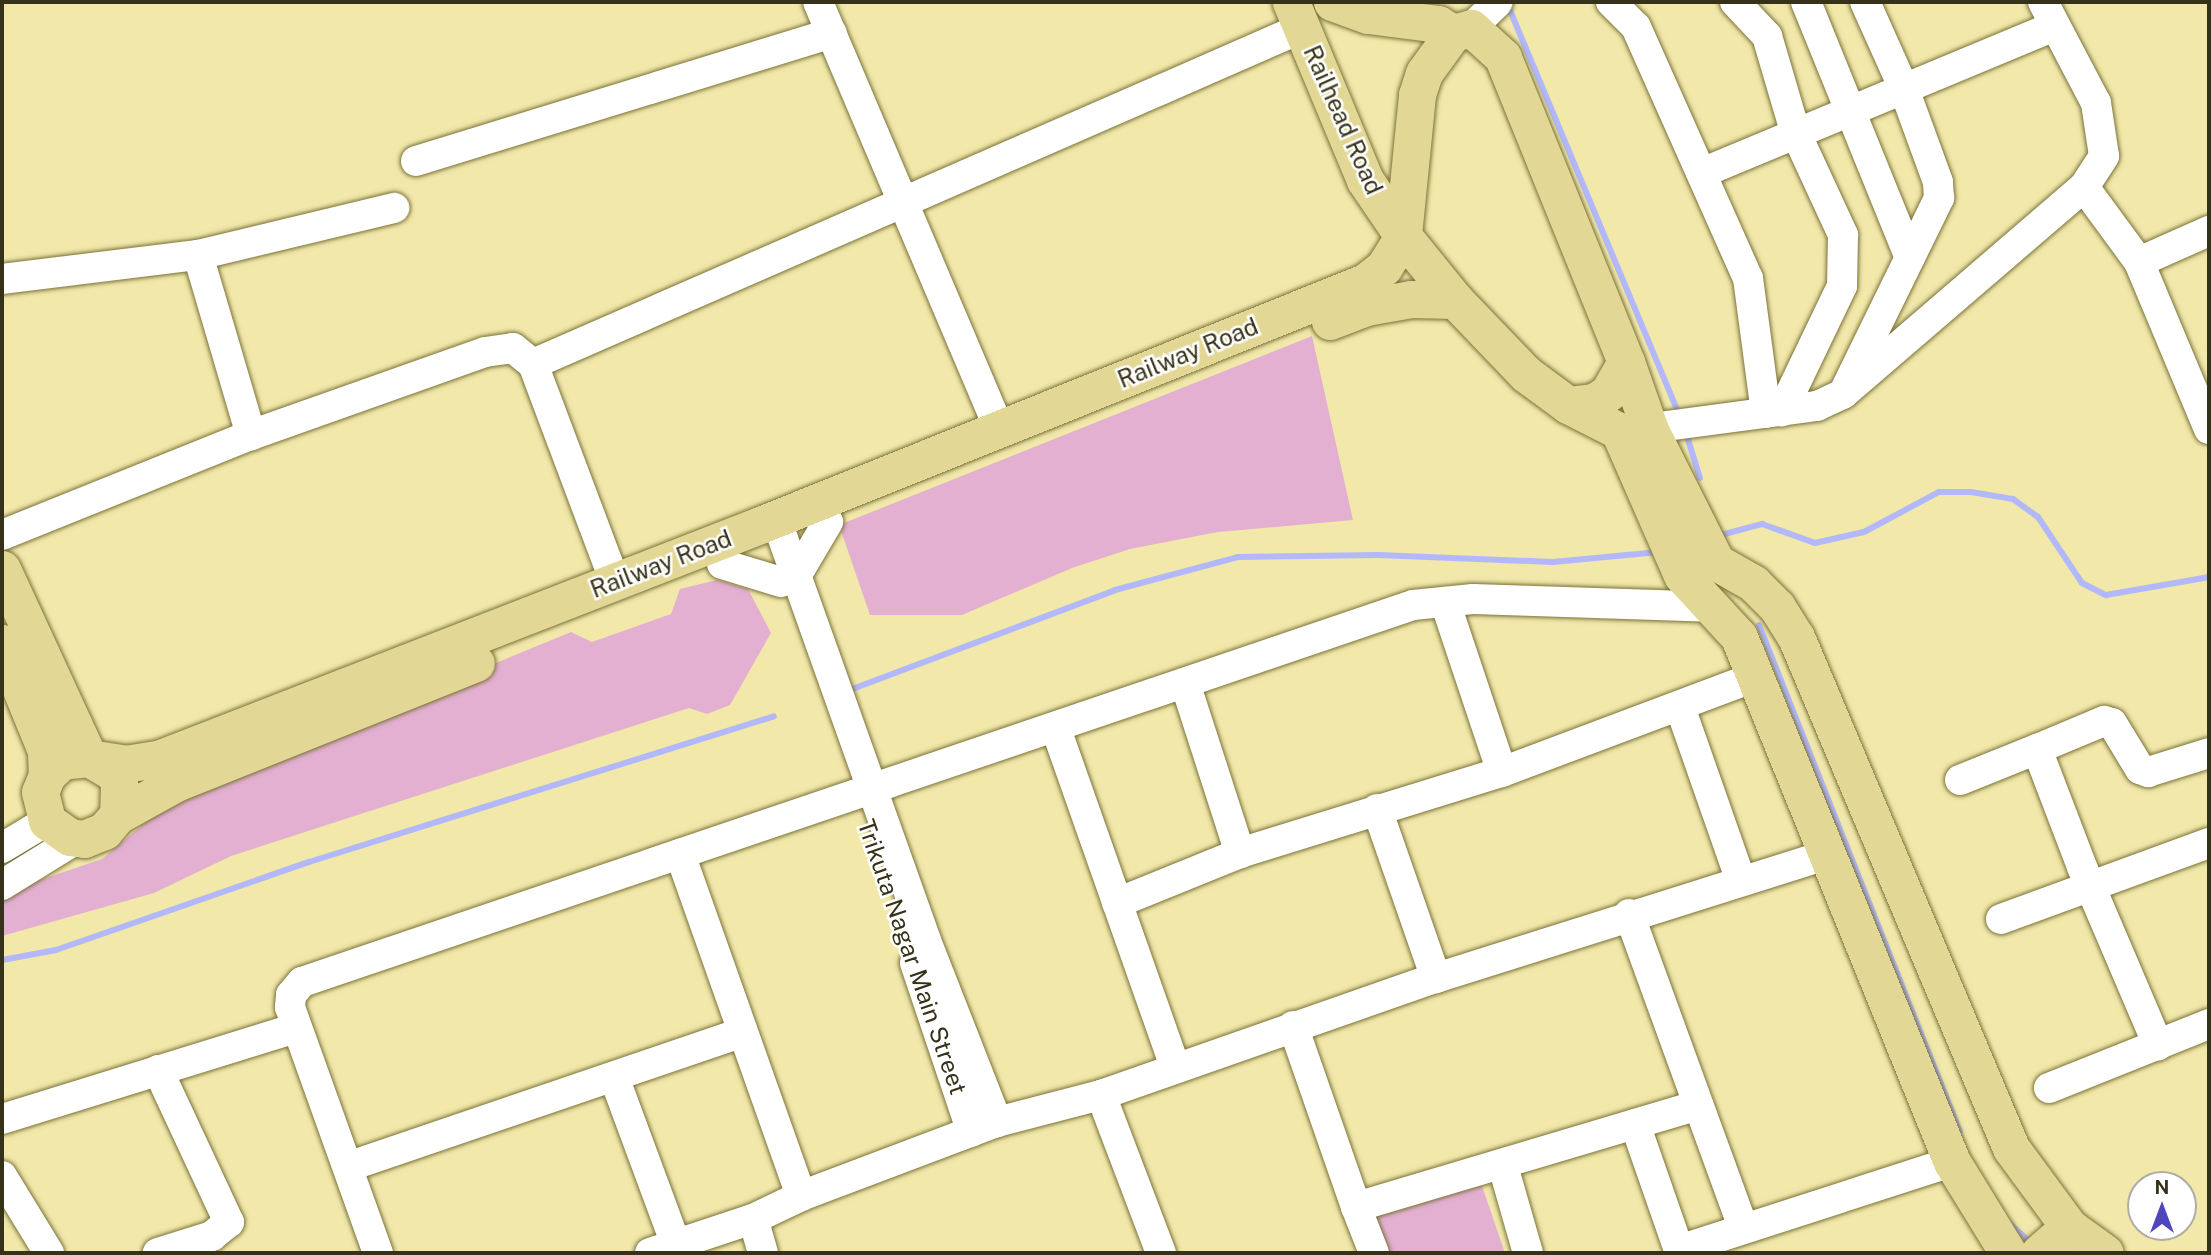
<!DOCTYPE html>
<style>
body{margin:0}
#map{position:relative;width:2211px;height:1255px;overflow:hidden;background:#f1e8aa;font-family:"Public Sans",sans-serif}
div>[style]{position:absolute}
[style*='--x']{left:calc(var(--x)*1px);top:calc(var(--y)*1px);width:calc(var(--w)*1px);rotate:calc(var(--a)*1deg)}
.green>*{inset:0;background:#e4b0d2}
.stream>*{height:6px;margin:-3px;padding:0 3px;transform-origin:3px;border-radius:3px;background:#b2b8fa}
.roads{filter:drop-shadow(0 0 2px #7b7238) drop-shadow(0 0 2px #7b7238)}
.minor>*{height:30px;margin:-15px;padding:0 15px;transform-origin:15px;border-radius:15px;background:#fff}
.major>*{height:37px;margin:-18.5px;padding:0 18.5px;transform-origin:18.5px;border-radius:18.5px;background:#e2d795}
span{translate:-50% -50%;white-space:nowrap;text-align:center;line-height:1.15;-webkit-text-stroke:5px #fff;paint-order:stroke}
.street-label{font-size:24px;color:#363219}
.frame{position:absolute;inset:0;border:4px solid #363219;pointer-events:none}
.north{position:absolute;left:2127px;top:1171px;width:70px;height:70px;box-sizing:border-box;background:#fff;border:2px solid #afada3;border-radius:50%;rotate:0deg;font-size:19px;font-weight:700;line-height:28px;text-align:center;color:#363219}
.north::after{content:'';display:block;margin:auto;width:24px;height:32px;background:#4e46bd;clip-path:polygon(50% 0,100% 100%,50% 72%,0 100%)}
</style>
<div id="map">
<div class="green">
<i style="clip-path:polygon(1312px 336px,1353px 520px,1218px 532px,1130px 549px,1072px 568px,962px 615px,870px 615px,839px 525px)"></i>
<i style="clip-path:polygon(717px 580px,748px 589px,771px 633px,730px 705px,707px 714px,689px 708px,231px 856px,154px 893px,2px 936px,2px 893px,102px 859px,154px 815px,253px 763px,571px 632px,592px 642px,671px 614px,680px 589px)"></i>
<i style="clip-path:polygon(1480px 1180px,1505px 1253px,1382px 1253px,1370px 1216px)"></i>
</div>
<div class="stream">
<i style="--x:1507;--y:3;--w:448;--a:67.3"></i>
<i style="--x:1686;--y:433;--w:47;--a:72.7"></i>
<i style="--x:1717;--y:536;--w:47;--a:-14.9"></i>
<i style="--x:1762;--y:524;--w:56;--a:19.7"></i>
<i style="--x:1815;--y:543;--w:50;--a:-12.7"></i>
<i style="--x:1864;--y:532;--w:85;--a:-28.1"></i>
<i style="--x:1939;--y:492;--w:32;--a:0"></i>
<i style="--x:1971;--y:492;--w:43;--a:9.5"></i>
<i style="--x:2013;--y:499;--w:31;--a:36"></i>
<i style="--x:2038;--y:517;--w:79;--a:56.3"></i>
<i style="--x:2082;--y:583;--w:27;--a:27"></i>
<i style="--x:2106;--y:595;--w:105;--a:-9.9"></i>
<i style="--x:1759;--y:625;--w:545;--a:68.37"></i>
<i style="--x:847;--y:691;--w:286;--a:-20.6"></i>
<i style="--x:1115;--y:590;--w:127;--a:-15"></i>
<i style="--x:1238;--y:557;--w:140;--a:-0.8"></i>
<i style="--x:1378;--y:555;--w:175;--a:2.3"></i>
<i style="--x:1553;--y:562;--w:106;--a:-5.4"></i>
<i style="--x:2;--y:960;--w:55;--a:-10.5"></i>
<i style="--x:56;--y:950;--w:268;--a:-19.2"></i>
<i style="--x:309;--y:862;--w:487;--a:-17.4"></i>
<i style="--x:2010;--y:1224;--w:31;--a:42"></i>
</div>
<div class="roads">
<div class="minor">
<i style="--x:818;--y:2;--w:463;--a:67"></i>
<i style="--x:1611;--y:2;--w:35;--a:45"></i>
<i style="--x:1636;--y:27;--w:275;--a:66"></i>
<i style="--x:1748;--y:278;--w:136;--a:82.4"></i>
<i style="--x:1735;--y:2;--w:47;--a:46.7"></i>
<i style="--x:1767;--y:36;--w:99;--a:73.6"></i>
<i style="--x:1795;--y:131;--w:115;--a:65.2"></i>
<i style="--x:1843;--y:235;--w:51;--a:91.1"></i>
<i style="--x:1842;--y:286;--w:139;--a:115.6"></i>
<i style="--x:1806;--y:2;--w:276;--a:67.9"></i>
<i style="--x:1471;--y:28;--w:37;--a:-44"></i>
<i style="--x:416;--y:161;--w:435;--a:-17.1"></i>
<i style="--x:1704;--y:172;--w:378;--a:-22.6"></i>
<i style="--x:2084;--y:187;--w:93;--a:53.7"></i>
<i style="--x:2139;--y:262;--w:181;--a:67.3"></i>
<i style="--x:198;--y:255;--w:188;--a:73.6"></i>
<i style="--x:2139;--y:262;--w:77;--a:-23.9"></i>
<i style="--x:2;--y:279;--w:197;--a:-7"></i>
<i style="--x:198;--y:255;--w:202;--a:-13.5"></i>
<i style="--x:533;--y:364;--w:839;--a:-23.6"></i>
<i style="--x:1846;--y:388;--w:212;--a:-63.9"></i>
<i style="--x:1939;--y:198;--w:16;--a:-94"></i>
<i style="--x:1938;--y:182;--w:99;--a:-110.1"></i>
<i style="--x:1904;--y:89;--w:95;--a:-114.1"></i>
<i style="--x:1629;--y:431;--w:190;--a:-7.6"></i>
<i style="--x:1817;--y:406;--w:29;--a:-25"></i>
<i style="--x:1843;--y:394;--w:318;--a:-40.7"></i>
<i style="--x:2084;--y:187;--w:37;--a:-57"></i>
<i style="--x:2104;--y:156;--w:54;--a:-98.6"></i>
<i style="--x:2096;--y:103;--w:114;--a:-117.7"></i>
<i style="--x:776;--y:519;--w:445;--a:70.4"></i>
<i style="--x:925;--y:938;--w:198;--a:68.6"></i>
<i style="--x:2;--y:535;--w:268;--a:-21.9"></i>
<i style="--x:251;--y:435;--w:248;--a:-19.5"></i>
<i style="--x:485;--y:352;--w:28;--a:-8"></i>
<i style="--x:513;--y:348;--w:26;--a:39"></i>
<i style="--x:533;--y:364;--w:233;--a:69.4"></i>
<i style="--x:722;--y:564;--w:62;--a:17"></i>
<i style="--x:796;--y:576;--w:63;--a:-59.3"></i>
<i style="--x:1445;--y:602;--w:179;--a:71.5"></i>
<i style="--x:1185;--y:683;--w:179;--a:72.1"></i>
<i style="--x:1680;--y:707;--w:184;--a:70.7"></i>
<i style="--x:1056;--y:729;--w:357;--a:70.6"></i>
<i style="--x:2037;--y:749;--w:73;--a:-22.7"></i>
<i style="--x:2104;--y:721;--w:8;--a:14"></i>
<i style="--x:2112;--y:723;--w:54;--a:58.7"></i>
<i style="--x:2140;--y:769;--w:9;--a:21"></i>
<i style="--x:2148;--y:772;--w:64;--a:-17.3"></i>
<i style="--x:1960;--y:780;--w:83;--a:-21.9"></i>
<i style="--x:2037;--y:749;--w:126;--a:69.1"></i>
<i style="--x:2082;--y:867;--w:194;--a:66.9"></i>
<i style="--x:1377;--y:809;--w:179;--a:70.8"></i>
<i style="--x:2;--y:848;--w:52;--a:-31"></i>
<i style="--x:680;--y:854;--w:363;--a:70.5"></i>
<i style="--x:2;--y:885;--w:89;--a:-31.7"></i>
<i style="--x:1117;--y:903;--w:133;--a:-22.1"></i>
<i style="--x:1240;--y:853;--w:274;--a:-17.2"></i>
<i style="--x:1502;--y:772;--w:272;--a:-20.6"></i>
<i style="--x:1629;--y:914;--w:334;--a:70"></i>
<i style="--x:2001;--y:919;--w:221;--a:-20.1"></i>
<i style="--x:915;--y:963;--w:178;--a:71.4"></i>
<i style="--x:1293;--y:1026;--w:192;--a:70.8"></i>
<i style="--x:1356;--y:1207;--w:357;--a:-16.6"></i>
<i style="--x:158;--y:1070;--w:168;--a:65"></i>
<i style="--x:229;--y:1222;--w:22;--a:141"></i>
<i style="--x:212;--y:1236;--w:57;--a:162.5"></i>
<i style="--x:614;--y:1077;--w:179;--a:69.7"></i>
<i style="--x:2049;--y:1088;--w:172;--a:-21.8"></i>
<i style="--x:1101;--y:1095;--w:355;--a:-19.3"></i>
<i style="--x:1436;--y:978;--w:409;--a:-17.5"></i>
<i style="--x:2;--y:1119;--w:308;--a:-17.2"></i>
<i style="--x:1635;--y:1124;--w:133;--a:70.8"></i>
<i style="--x:1679;--y:1250;--w:287;--a:-17.9"></i>
<i style="--x:350;--y:1166;--w:412;--a:-18.8"></i>
<i style="--x:1503;--y:1166;--w:91;--a:74"></i>
<i style="--x:2;--y:1176;--w:90;--a:58.6"></i>
<i style="--x:1356;--y:1207;--w:49;--a:68.6"></i>
<i style="--x:378;--y:1253;--w:261;--a:-109.7"></i>
<i style="--x:290;--y:1007;--w:12;--a:-85"></i>
<i style="--x:291;--y:995;--w:17;--a:-50"></i>
<i style="--x:302;--y:982;--w:1173;--a:-18.74"></i>
<i style="--x:1413;--y:605;--w:60;--a:-5.7"></i>
<i style="--x:1473;--y:599;--w:237;--a:1.9"></i>
<i style="--x:650;--y:1253;--w:108;--a:-18.3"></i>
<i style="--x:763;--y:1253;--w:35;--a:-106"></i>
<i style="--x:753;--y:1219;--w:53;--a:-25.6"></i>
<i style="--x:801;--y:1196;--w:210;--a:-20.7"></i>
<i style="--x:997;--y:1122;--w:107;--a:-14.6"></i>
<i style="--x:1101;--y:1095;--w:169;--a:69.2"></i>
</div>
<div class="major">
<i style="--x:1332;--y:2;--w:38;--a:20"></i>
<i style="--x:1368;--y:15;--w:71;--a:7.3"></i>
<i style="--x:1438;--y:24;--w:17;--a:31"></i>
<i style="--x:1330;--y:321;--w:39;--a:-21"></i>
<i style="--x:1366;--y:307;--w:46;--a:-10.1"></i>
<i style="--x:1411;--y:299;--w:44;--a:1.3"></i>
<i style="--x:1626;--y:362;--w:72;--a:70.6"></i>
<i style="--x:1650;--y:430;--w:148;--a:63.4"></i>
<i style="--x:1716;--y:562;--w:43;--a:29.6"></i>
<i style="--x:1753;--y:583;--w:34;--a:45"></i>
<i style="--x:1777;--y:607;--w:36;--a:58"></i>
<i style="--x:1796;--y:637;--w:554;--a:67.18"></i>
<i style="--x:2011;--y:1148;--w:98;--a:53.7"></i>
<i style="--x:2069;--y:1227;--w:44;--a:35.8"></i>
<i style="--x:1568;--y:405;--w:26;--a:-7"></i>
<i style="--x:1594;--y:402;--w:17;--a:-33"></i>
<i style="--x:1608;--y:393;--w:36;--a:-60"></i>
<i style="--x:1626;--y:362;--w:329;--a:-112"></i>
<i style="--x:1503;--y:57;--w:43;--a:-137.8"></i>
<i style="--x:1471;--y:28;--w:19;--a:164"></i>
<i style="--x:1453;--y:33;--w:49;--a:125.9"></i>
<i style="--x:1424;--y:73;--w:23;--a:108"></i>
<i style="--x:1417;--y:95;--w:142;--a:95.7"></i>
<i style="--x:1403;--y:236;--w:82;--a:50.9"></i>
<i style="--x:1455;--y:300;--w:103;--a:46.2"></i>
<i style="--x:1526;--y:374;--w:52;--a:36.4"></i>
<i style="--x:1568;--y:405;--w:57;--a:27"></i>
<i style="--x:1619;--y:431;--w:157;--a:66.4"></i>
<i style="--x:1682;--y:575;--w:84;--a:47.4"></i>
<i style="--x:1739;--y:637;--w:567;--a:67.92"></i>
<i style="--x:1952;--y:1162;--w:107;--a:58.4"></i>
<i style="--x:2;--y:569;--w:208;--a:65.3"></i>
<i style="--x:89;--y:758;--w:36;--a:9"></i>
<i style="--x:125;--y:764;--w:33;--a:-9"></i>
<i style="--x:158;--y:759;--w:646;--a:-21.24"></i>
<i style="--x:760;--y:525;--w:652;--a:-21.88"></i>
<i style="--x:1365;--y:282;--w:24;--a:-38"></i>
<i style="--x:1384;--y:267;--w:36;--a:-58"></i>
<i style="--x:1403;--y:236;--w:68;--a:-124.2"></i>
<i style="--x:1365;--y:180;--w:193;--a:-112.6"></i>
<i style="--x:2;--y:643;--w:117;--a:67.8"></i>
<i style="--x:46;--y:751;--w:24;--a:88"></i>
<i style="--x:47;--y:775;--w:18;--a:112"></i>
<i style="--x:40;--y:792;--w:30;--a:76"></i>
<i style="--x:47;--y:821;--w:28;--a:35"></i>
<i style="--x:70;--y:837;--w:14;--a:8"></i>
<i style="--x:84;--y:839;--w:22;--a:-22"></i>
<i style="--x:104;--y:831;--w:21;--a:-49"></i>
<i style="--x:118;--y:815;--w:32;--a:-88"></i>
<i style="--x:119;--y:783;--w:11;--a:-117"></i>
<i style="--x:114;--y:773;--w:29;--a:-149"></i>
<i style="--x:89;--y:758;--w:27;--a:174"></i>
<i style="--x:62;--y:761;--w:21;--a:137"></i>
<i style="--x:118;--y:815;--w:66;--a:-28.9"></i>
<i style="--x:176;--y:783;--w:323;--a:-21.8"></i>
<i style="--x:2039;--y:1253;--w:40;--a:-41"></i>
</div>
</div>
<div class="street-label">
<span style="left:1343px;top:120px;rotate:66deg">Railhead Road</span>
<span style="left:1188px;top:353px;rotate:-22deg">Railway Road</span>
<span style="left:661px;top:564px;rotate:-21deg">Railway Road</span>
<span style="left:912px;top:957px;rotate:71deg">Trikuta Nagar Main Street</span>
</div>
<div class="frame"></div>
<div class="north">N</div>
</div>
